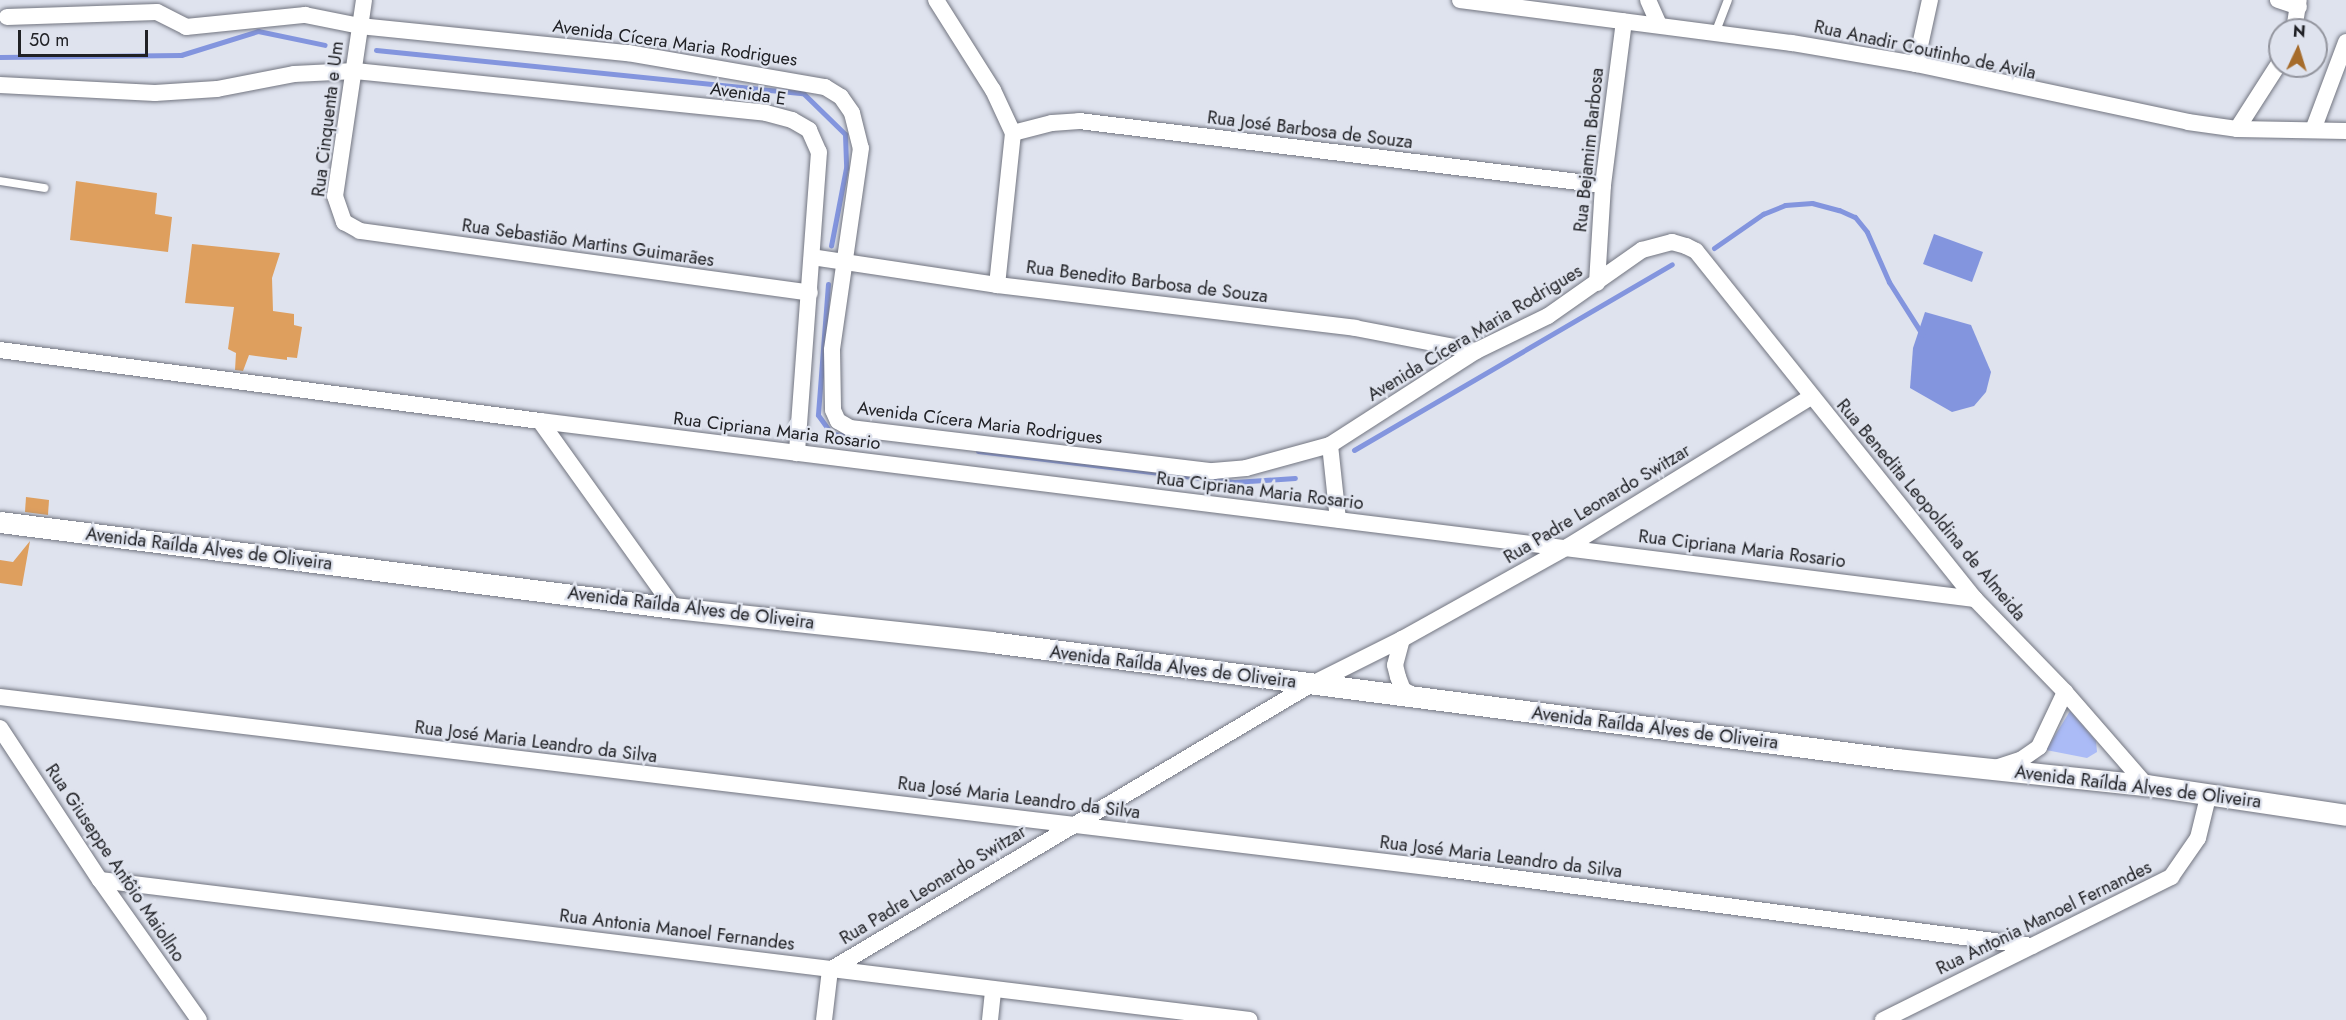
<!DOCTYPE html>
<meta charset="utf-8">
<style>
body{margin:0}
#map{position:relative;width:2346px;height:1020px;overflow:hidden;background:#dfe3ee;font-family:Jost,sans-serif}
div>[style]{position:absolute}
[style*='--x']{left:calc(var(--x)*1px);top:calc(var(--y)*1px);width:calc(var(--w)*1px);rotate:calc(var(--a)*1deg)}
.green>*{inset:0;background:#abbbf6}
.water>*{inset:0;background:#8395de}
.stream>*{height:5px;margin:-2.5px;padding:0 2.5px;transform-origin:2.5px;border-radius:2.5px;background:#8395de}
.building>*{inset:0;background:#de9f5e}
.roads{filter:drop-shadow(0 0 2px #727580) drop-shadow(0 0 2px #727580)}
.service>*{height:8px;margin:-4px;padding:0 4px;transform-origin:4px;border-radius:4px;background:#fff}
.minor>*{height:16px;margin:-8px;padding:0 8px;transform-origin:8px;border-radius:8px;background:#fff}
.tertiary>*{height:21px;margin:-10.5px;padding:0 10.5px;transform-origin:10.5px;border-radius:10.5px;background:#fff}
span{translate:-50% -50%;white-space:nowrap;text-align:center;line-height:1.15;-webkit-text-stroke:4.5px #dfe3ee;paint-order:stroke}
.street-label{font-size:18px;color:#202125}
.north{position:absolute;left:2268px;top:18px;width:60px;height:60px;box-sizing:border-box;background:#dfe3ee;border:2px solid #93959e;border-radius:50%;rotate:4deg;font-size:16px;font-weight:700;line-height:24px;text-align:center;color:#202125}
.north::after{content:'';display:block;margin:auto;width:21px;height:27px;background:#a66c2b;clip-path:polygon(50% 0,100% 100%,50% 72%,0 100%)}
.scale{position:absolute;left:18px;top:30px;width:130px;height:27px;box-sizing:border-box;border:3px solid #202125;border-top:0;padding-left:8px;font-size:18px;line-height:21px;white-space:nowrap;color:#202125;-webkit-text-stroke:4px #dfe3ee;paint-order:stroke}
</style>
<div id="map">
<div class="green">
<i style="clip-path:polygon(2070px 711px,2096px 741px,2097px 752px,2087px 758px,2046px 750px)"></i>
</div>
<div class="water">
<i style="clip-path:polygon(1934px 234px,1983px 252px,1972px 282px,1923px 264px)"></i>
<i style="clip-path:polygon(1925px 312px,1971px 325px,1991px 372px,1986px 392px,1974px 406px,1952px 412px,1910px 388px,1913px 348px)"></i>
</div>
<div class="stream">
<i style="--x:376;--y:50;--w:429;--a:5.8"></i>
<i style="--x:803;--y:93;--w:59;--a:44.3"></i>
<i style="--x:845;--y:134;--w:34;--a:88"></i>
<i style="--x:846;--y:168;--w:79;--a:100.9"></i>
<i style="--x:0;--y:57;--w:181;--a:-0.6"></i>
<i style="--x:181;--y:55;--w:81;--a:-17.3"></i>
<i style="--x:258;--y:31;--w:68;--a:11.8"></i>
<i style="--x:1714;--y:248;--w:60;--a:-34.8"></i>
<i style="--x:1763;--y:214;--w:24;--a:-22"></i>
<i style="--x:1785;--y:205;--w:27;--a:-4"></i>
<i style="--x:1812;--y:203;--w:28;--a:15"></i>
<i style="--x:1839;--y:210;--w:17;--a:24"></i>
<i style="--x:1855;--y:217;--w:19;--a:51"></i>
<i style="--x:1867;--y:232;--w:55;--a:66.3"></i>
<i style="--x:1889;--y:282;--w:62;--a:57.6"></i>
<i style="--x:828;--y:284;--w:131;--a:94.4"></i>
<i style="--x:818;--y:415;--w:24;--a:54"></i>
<i style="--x:832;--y:434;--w:21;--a:5"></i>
<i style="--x:1354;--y:450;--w:368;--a:-30.3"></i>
<i style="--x:978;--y:451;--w:258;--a:6.9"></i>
<i style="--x:1234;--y:482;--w:61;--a:-3.8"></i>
</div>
<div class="building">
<i style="clip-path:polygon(76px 181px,157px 193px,155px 214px,172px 217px,168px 252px,70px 240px)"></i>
<i style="clip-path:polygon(192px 244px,280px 253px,272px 278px,273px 311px,294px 314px,294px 325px,302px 327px,297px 358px,287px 357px,287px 360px,249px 355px,243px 371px,235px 370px,236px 353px,228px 349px,234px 307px,185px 303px)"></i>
<i style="clip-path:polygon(26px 497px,49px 500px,48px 515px,25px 512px)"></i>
<i style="clip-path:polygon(30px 541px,22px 586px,0 583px,0 560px,13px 562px)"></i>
</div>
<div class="roads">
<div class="service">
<i style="--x:1716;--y:31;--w:33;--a:-69"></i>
<i style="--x:0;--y:181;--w:45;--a:9"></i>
</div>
<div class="minor">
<i style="--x:364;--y:0;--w:198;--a:98.4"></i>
<i style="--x:335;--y:196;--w:28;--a:71"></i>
<i style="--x:344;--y:222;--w:18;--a:29"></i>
<i style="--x:360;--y:231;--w:454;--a:7.8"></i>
<i style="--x:936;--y:0;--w:107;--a:57.7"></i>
<i style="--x:993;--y:90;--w:47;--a:65.1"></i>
<i style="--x:1013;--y:133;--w:153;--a:96"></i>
<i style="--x:1460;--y:0;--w:335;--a:7.4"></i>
<i style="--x:1792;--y:43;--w:126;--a:9.6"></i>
<i style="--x:1916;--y:64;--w:278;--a:12"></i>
<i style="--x:2188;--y:122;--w:49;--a:8.1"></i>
<i style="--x:2237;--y:129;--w:109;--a:1.1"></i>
<i style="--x:1648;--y:0;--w:27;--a:66"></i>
<i style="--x:2278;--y:0;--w:22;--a:18"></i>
<i style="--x:7;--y:17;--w:150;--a:-1.9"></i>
<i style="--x:157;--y:12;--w:33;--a:27"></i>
<i style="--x:186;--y:27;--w:120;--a:-5.8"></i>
<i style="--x:305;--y:15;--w:56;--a:11.3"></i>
<i style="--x:360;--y:26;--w:269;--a:5.8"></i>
<i style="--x:628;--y:53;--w:200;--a:9.8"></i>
<i style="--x:825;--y:87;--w:19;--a:32"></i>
<i style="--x:841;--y:97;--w:19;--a:55"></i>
<i style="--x:852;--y:113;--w:36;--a:76"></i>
<i style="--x:861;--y:148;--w:204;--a:98.2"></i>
<i style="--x:832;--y:350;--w:60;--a:89"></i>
<i style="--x:833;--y:410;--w:12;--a:66"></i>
<i style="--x:838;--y:421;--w:14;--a:30"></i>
<i style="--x:850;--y:428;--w:366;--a:6.8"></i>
<i style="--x:1213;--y:471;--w:33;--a:-5"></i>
<i style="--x:1246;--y:468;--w:87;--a:-15.3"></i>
<i style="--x:1330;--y:445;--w:174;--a:-32.8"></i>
<i style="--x:1476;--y:351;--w:80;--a:-25.9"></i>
<i style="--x:1548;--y:316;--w:115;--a:-35.1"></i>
<i style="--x:1642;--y:250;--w:31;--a:-15"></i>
<i style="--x:1672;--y:242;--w:15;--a:16"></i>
<i style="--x:1686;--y:246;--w:11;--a:27"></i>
<i style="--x:1696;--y:251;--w:446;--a:51.3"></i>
<i style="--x:1975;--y:599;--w:129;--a:45.9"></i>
<i style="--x:2065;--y:692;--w:123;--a:48.9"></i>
<i style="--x:2294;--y:30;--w:30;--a:-81"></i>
<i style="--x:1916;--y:64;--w:66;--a:-77.7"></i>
<i style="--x:0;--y:85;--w:155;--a:3"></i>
<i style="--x:155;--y:93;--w:62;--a:-3.7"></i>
<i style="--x:217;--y:89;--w:78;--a:-11"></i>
<i style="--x:294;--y:74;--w:61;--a:-2.8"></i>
<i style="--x:355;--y:71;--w:413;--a:5.8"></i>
<i style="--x:766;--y:113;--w:27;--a:15"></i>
<i style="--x:792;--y:120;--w:20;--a:30"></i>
<i style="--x:809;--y:130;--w:24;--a:66"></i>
<i style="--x:819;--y:152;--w:302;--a:94.2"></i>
<i style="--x:2237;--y:129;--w:80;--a:-57.3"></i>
<i style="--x:2313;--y:130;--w:94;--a:-69.4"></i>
<i style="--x:1013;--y:133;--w:40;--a:-14.4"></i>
<i style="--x:1052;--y:123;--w:27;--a:-4"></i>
<i style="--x:1079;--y:121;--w:528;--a:6.96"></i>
<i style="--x:812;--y:257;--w:187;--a:8.6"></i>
<i style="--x:997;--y:285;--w:361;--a:6.8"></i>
<i style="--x:1355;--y:328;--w:123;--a:10.8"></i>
<i style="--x:1597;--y:283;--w:98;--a:-86.5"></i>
<i style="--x:1603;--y:185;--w:165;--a:-82.7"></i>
<i style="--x:0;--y:350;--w:545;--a:7.49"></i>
<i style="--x:540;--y:421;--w:1446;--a:7.07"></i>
<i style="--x:540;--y:421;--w:230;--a:54.4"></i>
<i style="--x:1330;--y:445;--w:75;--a:83.9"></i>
<i style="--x:1402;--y:639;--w:27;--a:105"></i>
<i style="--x:1395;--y:665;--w:12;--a:76"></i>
<i style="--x:1398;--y:677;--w:14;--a:69"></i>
<i style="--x:1403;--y:690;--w:13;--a:27"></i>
<i style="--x:0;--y:697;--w:1455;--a:6.79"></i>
<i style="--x:1445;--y:869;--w:592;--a:7.47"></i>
<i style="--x:0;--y:728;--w:182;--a:56.7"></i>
<i style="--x:100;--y:880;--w:171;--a:54.7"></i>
<i style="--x:1995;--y:768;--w:28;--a:-18"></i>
<i style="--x:2022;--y:759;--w:21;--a:-35"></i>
<i style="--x:2039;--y:747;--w:61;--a:-64.7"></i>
<i style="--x:100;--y:880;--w:1158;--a:6.94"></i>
<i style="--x:824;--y:1020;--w:50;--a:-83.2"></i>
<i style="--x:830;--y:970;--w:558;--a:-30.7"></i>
<i style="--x:1310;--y:685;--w:103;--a:-26.6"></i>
<i style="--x:1402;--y:639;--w:189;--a:-29.1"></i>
<i style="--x:1567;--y:547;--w:286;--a:-31.6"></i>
<i style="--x:990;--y:1020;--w:29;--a:-84"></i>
<i style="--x:1883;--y:1020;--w:322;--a:-26.4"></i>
<i style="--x:2171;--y:877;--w:47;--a:-55.3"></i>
<i style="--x:2198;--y:838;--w:46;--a:-76.3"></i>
</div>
<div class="tertiary">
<i style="--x:0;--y:522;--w:679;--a:7.27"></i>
<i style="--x:674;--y:608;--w:319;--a:6.1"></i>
<i style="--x:991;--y:642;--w:914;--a:7.36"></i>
<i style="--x:1897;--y:759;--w:250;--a:6"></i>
<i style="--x:2146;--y:785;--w:202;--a:8.5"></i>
</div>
</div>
<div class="street-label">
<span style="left:675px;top:43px;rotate:8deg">Avenida Cícera Maria Rodrigues</span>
<span style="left:1925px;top:50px;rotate:12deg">Rua Anadir Coutinho de Avila</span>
<span style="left:748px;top:94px;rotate:8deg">Avenida E</span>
<span style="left:328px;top:119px;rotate:-83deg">Rua Cinquenta e Um</span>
<span style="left:1310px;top:130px;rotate:7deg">Rua José Barbosa de Souza</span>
<span style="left:1589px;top:150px;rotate:-84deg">Rua Bejamim Barbosa</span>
<span style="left:588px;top:243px;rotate:8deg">Rua Sebastião Martins Guimarães</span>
<span style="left:1147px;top:282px;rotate:7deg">Rua Benedito Barbosa de Souza</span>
<span style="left:1475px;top:333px;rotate:-31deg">Avenida Cícera Maria Rodrigues</span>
<span style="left:980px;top:423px;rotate:7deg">Avenida Cícera Maria Rodrigues</span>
<span style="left:777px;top:431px;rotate:7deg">Rua Cipriana Maria Rosario</span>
<span style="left:1260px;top:491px;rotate:7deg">Rua Cipriana Maria Rosario</span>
<span style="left:1597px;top:504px;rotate:-31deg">Rua Padre Leonardo Switzar</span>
<span style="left:1931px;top:510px;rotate:50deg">Rua Benedita Leopoldina de Almeida</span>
<span style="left:209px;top:549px;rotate:7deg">Avenida Raílda Alves de Oliveira</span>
<span style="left:1742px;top:549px;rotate:7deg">Rua Cipriana Maria Rosario</span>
<span style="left:691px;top:608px;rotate:7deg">Avenida Raílda Alves de Oliveira</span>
<span style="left:1173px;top:667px;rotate:7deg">Avenida Raílda Alves de Oliveira</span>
<span style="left:1655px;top:728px;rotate:7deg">Avenida Raílda Alves de Oliveira</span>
<span style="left:536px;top:742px;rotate:7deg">Rua José Maria Leandro da Silva</span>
<span style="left:2138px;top:787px;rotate:7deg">Avenida Raílda Alves de Oliveira</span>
<span style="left:1019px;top:798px;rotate:7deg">Rua José Maria Leandro da Silva</span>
<span style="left:1501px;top:857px;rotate:7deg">Rua José Maria Leandro da Silva</span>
<span style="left:115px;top:863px;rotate:56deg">Rua Giuseppe Antôio Maiollno</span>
<span style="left:933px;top:885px;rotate:-31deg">Rua Padre Leonardo Switzar</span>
<span style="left:2044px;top:918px;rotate:-26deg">Rua Antonia Manoel Fernandes</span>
<span style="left:677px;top:930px;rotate:7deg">Rua Antonia Manoel Fernandes</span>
</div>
<div class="north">N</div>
<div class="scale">50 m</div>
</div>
